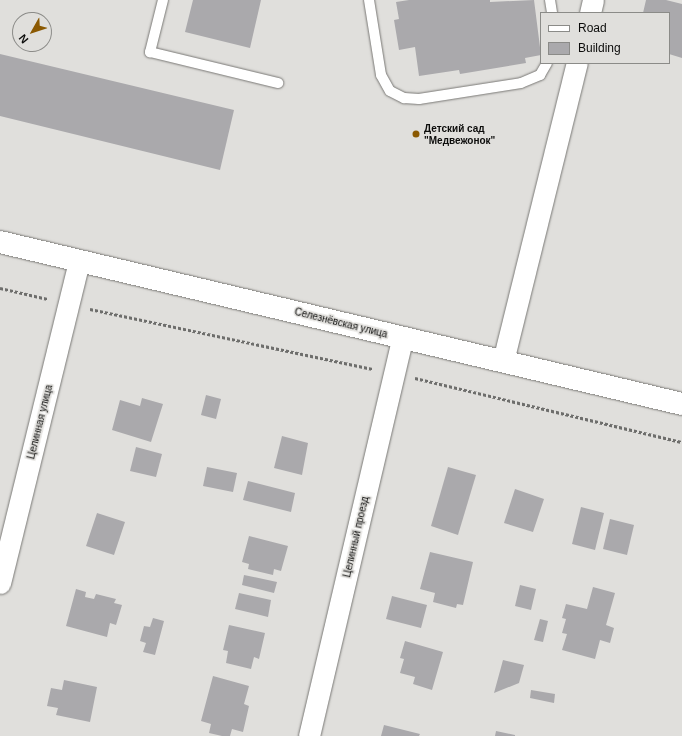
<!DOCTYPE html>
<meta charset="utf-8">
<style>
body{margin:0}
#map{position:relative;width:682px;height:736px;overflow:hidden;background:#e0dfdc;font-family:Arial,sans-serif}
div>[style]{position:absolute}
[style*='--x']{left:calc(var(--x)*1px);top:calc(var(--y)*1px);width:calc(var(--w)*1px);rotate:calc(var(--a)*1deg)}
.building>*{inset:0;background:#aaa9ac}
.path>*{height:2.5px;margin-top:-1.25px;transform-origin:0;background:repeating-linear-gradient(90deg,#6e6e6c 0 3px,transparent 0 5px)}
.roads{filter:drop-shadow(0 0 1px #797875) drop-shadow(0 0 1px #797875)}
.service>*{height:10px;margin:-5px;padding:0 5px;transform-origin:5px;border-radius:5px;background:#fff}
.minor>*{height:21px;margin:-10.5px;padding:0 10.5px;transform-origin:10.5px;border-radius:10.5px;background:#fff}
.tertiary>*{height:22px;margin:-11px;padding:0 11px;transform-origin:11px;border-radius:11px;background:#fff}
.dots>*{width:11px;height:11px;translate:-50% -50%;box-sizing:border-box;border:2px solid #e0dfdc;border-radius:50%}
span{translate:-50% -50%;white-space:nowrap;text-align:center;line-height:1.15;-webkit-text-stroke:3px #e0dfdc;paint-order:stroke}
.poi-label{font-size:10px;color:#0c0c0b;font-weight:700}
.left{translate:0 -50%;text-align:left}
.street-label{font-size:10px;color:#0c0c0b}
.legend{position:absolute;left:540px;top:12px;width:130px;height:52px;box-sizing:border-box;background:#e0dfdc;border:1px solid #8b8b88;margin:0;padding:5px 7px;list-style:none;font-size:12px;color:#0c0c0b}
.legend li{display:flex;align-items:center;gap:8px;height:20px}
.legend b{width:20px;border:1px solid #8b8b88}
.north{position:absolute;left:12px;top:12px;width:40px;height:40px;box-sizing:border-box;background:#e0dfdc;border:1px solid #8b8b88;border-radius:50%;rotate:231deg;font-size:11px;font-weight:700;line-height:16px;text-align:center;color:#0c0c0b}
.north::after{content:'';display:block;margin:auto;width:14px;height:18px;background:#8b5902;clip-path:polygon(50% 0,100% 100%,50% 72%,0 100%)}
</style>
<div id="map">
<div class="building">
<i style="clip-path:polygon(193px 0,261px 0,250px 48px,185px 32px)"></i>
<i style="clip-path:polygon(409px 0,490px 0,490px 2px,534px 0,541px 55px,525px 58px,526px 63px,460px 74px,459px 70px,419px 76px,415px 47px,399px 50px,394px 20px,399px 19px,396px 2px)"></i>
<i style="clip-path:polygon(646px 0,666px 0,682px 4px,682px 58px,669px 54px,669px 13px,643px 13px)"></i>
<i style="clip-path:polygon(0 54px,234px 110px,220px 170px,0 116px)"></i>
<i style="clip-path:polygon(206px 395px,221px 399px,216px 419px,201px 415px)"></i>
<i style="clip-path:polygon(142px 398px,163px 404px,151px 442px,112px 430px,120px 400px,140px 406px)"></i>
<i style="clip-path:polygon(282px 436px,308px 443px,302px 475px,274px 468px)"></i>
<i style="clip-path:polygon(136px 447px,162px 454px,156px 477px,130px 471px)"></i>
<i style="clip-path:polygon(207px 467px,237px 473px,233px 492px,203px 486px)"></i>
<i style="clip-path:polygon(448px 467px,476px 475px,458px 535px,431px 526px)"></i>
<i style="clip-path:polygon(248px 481px,295px 493px,291px 512px,243px 500px)"></i>
<i style="clip-path:polygon(515px 489px,544px 499px,533px 532px,504px 523px)"></i>
<i style="clip-path:polygon(581px 507px,604px 513px,595px 550px,572px 544px)"></i>
<i style="clip-path:polygon(97px 513px,125px 522px,114px 555px,86px 546px)"></i>
<i style="clip-path:polygon(610px 519px,634px 525px,627px 555px,603px 549px)"></i>
<i style="clip-path:polygon(249px 536px,288px 546px,281px 571px,274px 569px,273px 575px,248px 569px,249px 564px,242px 562px)"></i>
<i style="clip-path:polygon(430px 552px,473px 562px,463px 605px,457px 604px,456px 608px,433px 602px,435px 593px,420px 589px)"></i>
<i style="clip-path:polygon(244px 575px,277px 582px,274px 593px,242px 585px)"></i>
<i style="clip-path:polygon(520px 585px,536px 589px,531px 610px,515px 606px)"></i>
<i style="clip-path:polygon(593px 587px,615px 593px,606px 625px,614px 628px,610px 643px,600px 640px,595px 659px,562px 650px,567px 634px,562px 633px,566px 619px,562px 618px,566px 604px,587px 609px)"></i>
<i style="clip-path:polygon(76px 589px,86px 592px,85px 597px,94px 599px,96px 594px,116px 599px,114px 603px,122px 605px,116px 625px,110px 623px,107px 637px,66px 626px)"></i>
<i style="clip-path:polygon(239px 593px,271px 600px,268px 617px,235px 609px)"></i>
<i style="clip-path:polygon(392px 596px,427px 605px,421px 628px,386px 619px)"></i>
<i style="clip-path:polygon(153px 618px,164px 621px,155px 655px,143px 652px,146px 643px,140px 641px,144px 626px,150px 627px)"></i>
<i style="clip-path:polygon(540px 619px,548px 621px,543px 642px,534px 640px)"></i>
<i style="clip-path:polygon(229px 625px,265px 633px,259px 659px,254px 657px,251px 669px,226px 663px,228px 651px,223px 650px)"></i>
<i style="clip-path:polygon(405px 641px,443px 652px,432px 690px,413px 684px,415px 677px,400px 673px,404px 659px,400px 658px)"></i>
<i style="clip-path:polygon(503px 660px,524px 665px,519px 683px,494px 693px)"></i>
<i style="clip-path:polygon(213px 676px,249px 686px,244px 704px,249px 706px,243px 732px,232px 729px,230px 736px,222px 736px,209px 733px,211px 724px,201px 721px)"></i>
<i style="clip-path:polygon(64px 680px,97px 687px,90px 722px,56px 715px,58px 708px,47px 706px,51px 688px,62px 690px)"></i>
<i style="clip-path:polygon(531px 690px,555px 694px,554px 703px,530px 698px)"></i>
<i style="clip-path:polygon(384px 725px,420px 734px,419px 736px,381px 736px)"></i>
<i style="clip-path:polygon(496px 731px,515px 735px,515px 736px,495px 736px)"></i>
</div>
<div class="path">
<i style="--x:0;--y:288;--w:49;--a:12.9"></i>
<i style="--x:90;--y:309;--w:289;--a:12"></i>
<i style="--x:415;--y:378;--w:275;--a:13.5"></i>
</div>
<div class="roads">
<div class="service">
<i style="--x:163;--y:0;--w:54;--a:104"></i>
<i style="--x:150;--y:52;--w:132;--a:13.6"></i>
<i style="--x:369;--y:0;--w:76;--a:80.9"></i>
<i style="--x:381;--y:75;--w:18;--a:61"></i>
<i style="--x:390;--y:91;--w:16;--a:27"></i>
<i style="--x:404;--y:98;--w:15;--a:4"></i>
<i style="--x:419;--y:99;--w:103;--a:-8.9"></i>
<i style="--x:521;--y:83;--w:21;--a:-23"></i>
<i style="--x:540;--y:75;--w:14;--a:-60"></i>
<i style="--x:550;--y:0;--w:13;--a:81"></i>
</div>
<div class="minor">
<i style="--x:590;--y:13;--w:13;--a:-77"></i>
<i style="--x:503;--y:361;--w:307;--a:-76.1"></i>
<i style="--x:0;--y:583;--w:331;--a:-76.2"></i>
<i style="--x:309;--y:736;--w:409;--a:-76.8"></i>
</div>
<div class="tertiary">
<i style="--x:0;--y:242;--w:701;--a:13.36"></i>
</div>
</div>
<div class="dots">
<i style="left:416px;top:134px;background:#8b5902"></i>
</div>
<div class="poi-label">
<span class="left" style="left:424px;top:134px">Детский сад<br>"Медвежонок"</span>
</div>
<div class="street-label">
<span style="left:341px;top:323px;rotate:14deg">Селезнёвская улица</span>
<span style="left:40px;top:422px;rotate:-76deg">Целинная улица</span>
<span style="left:356px;top:537px;rotate:-77deg">Целинный проезд</span>
</div>
<ul class="legend">
<li><b style="height:5px;background:#fff"></b>Road</li>
<li><b style="height:11px;background:#aaa9ac"></b>Building</li>
</ul>
<div class="north">N</div>
</div>
